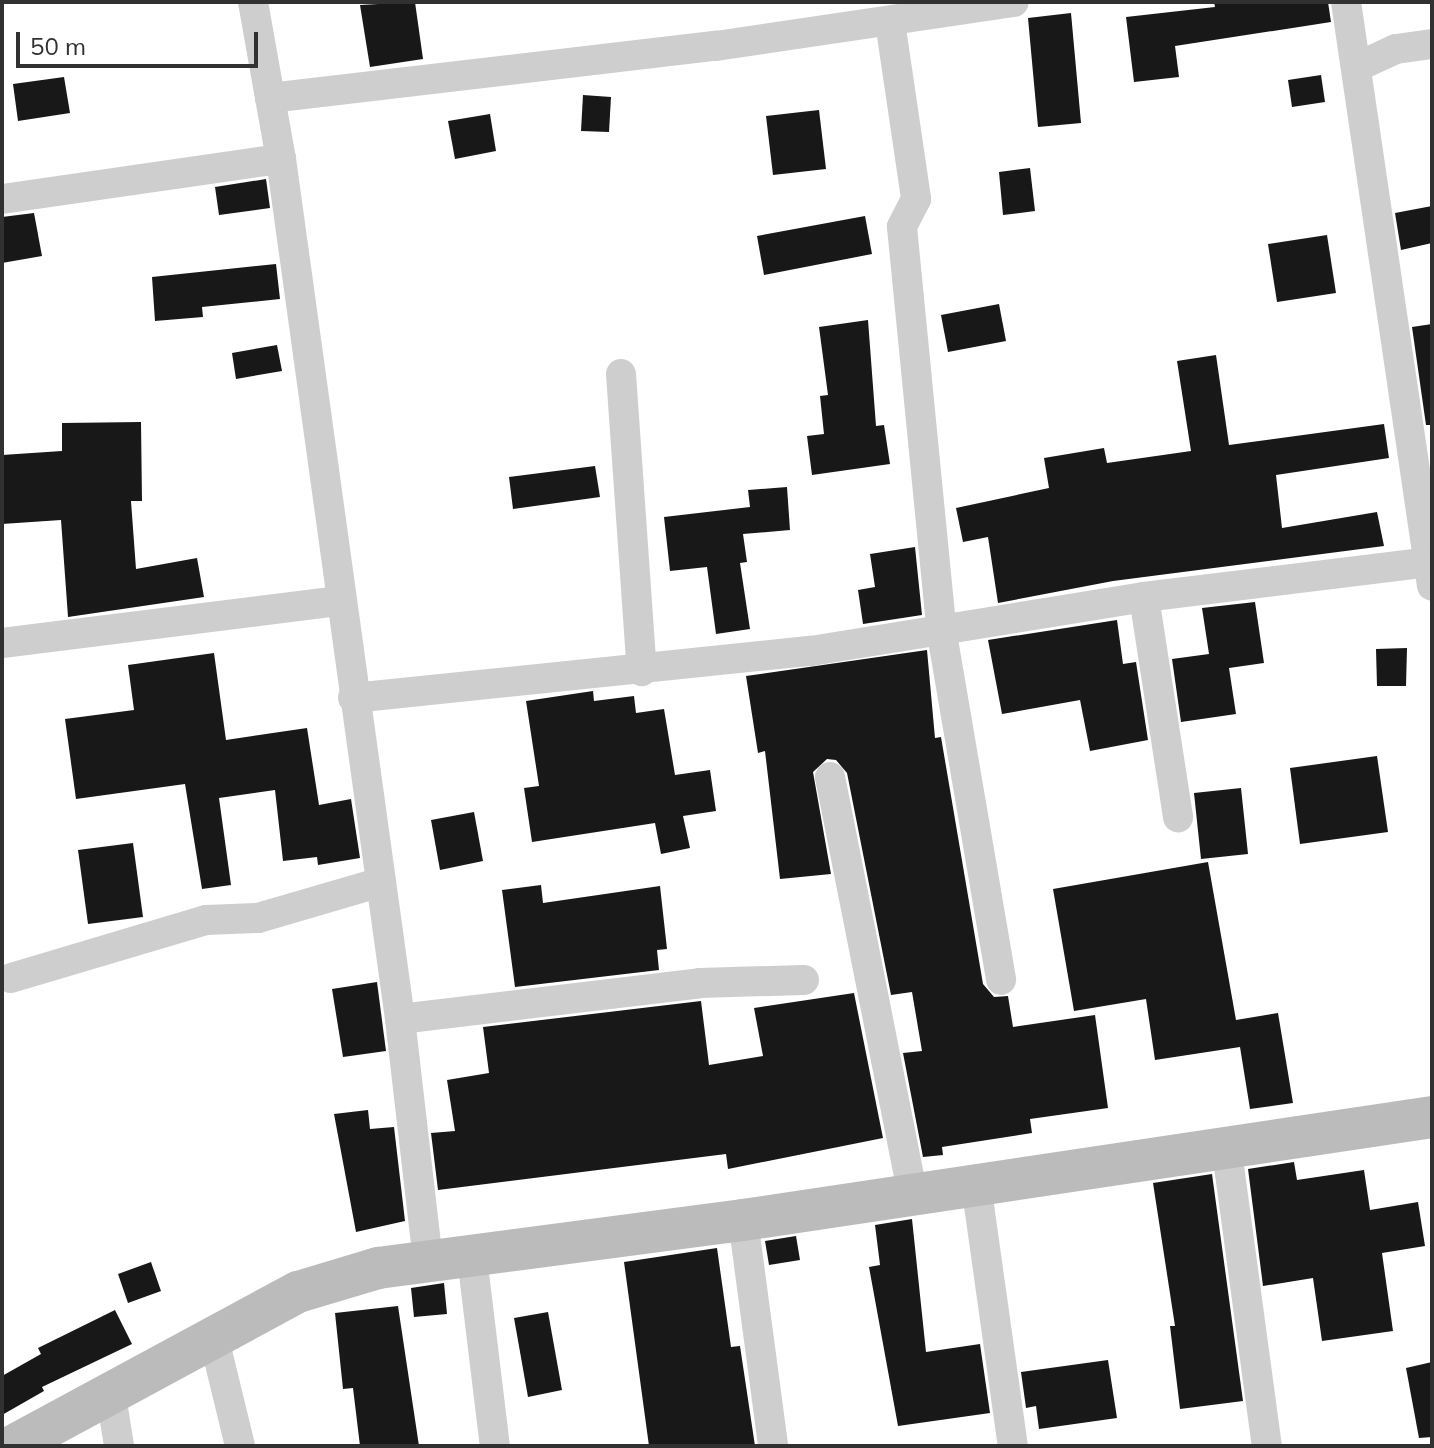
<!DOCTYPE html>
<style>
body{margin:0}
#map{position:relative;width:1434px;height:1448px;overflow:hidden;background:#fff;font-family:Mulish,sans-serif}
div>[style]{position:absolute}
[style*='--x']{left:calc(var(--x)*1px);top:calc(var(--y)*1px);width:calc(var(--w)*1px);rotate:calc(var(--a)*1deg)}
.building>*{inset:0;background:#181818}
.street>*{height:30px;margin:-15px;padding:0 15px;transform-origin:15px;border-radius:15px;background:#cecece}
.secondary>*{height:42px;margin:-21px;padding:0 21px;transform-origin:21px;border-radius:21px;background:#bbb}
span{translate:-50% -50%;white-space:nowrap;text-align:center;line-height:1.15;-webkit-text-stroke:8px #fff;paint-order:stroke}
.frame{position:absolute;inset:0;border:4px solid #313131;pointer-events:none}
.scale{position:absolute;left:16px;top:32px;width:242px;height:36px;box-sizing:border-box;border:4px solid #313131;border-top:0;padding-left:10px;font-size:24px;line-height:28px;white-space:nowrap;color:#313131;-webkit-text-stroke:6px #fff;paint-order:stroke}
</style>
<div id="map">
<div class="building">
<i style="clip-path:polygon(415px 2px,423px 59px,370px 67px,360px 5px)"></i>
<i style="clip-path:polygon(1214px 2px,1328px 2px,1331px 22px,1175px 46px,1179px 77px,1134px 82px,1126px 17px,1215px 7px)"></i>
<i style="clip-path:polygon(1071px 13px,1081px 123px,1038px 127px,1028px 18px)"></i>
<i style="clip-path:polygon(1321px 75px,1325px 102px,1292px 107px,1288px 80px)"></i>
<i style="clip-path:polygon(64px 77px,70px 113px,18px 121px,13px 84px)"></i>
<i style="clip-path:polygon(583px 95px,611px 97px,609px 132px,581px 131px)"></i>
<i style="clip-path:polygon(819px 110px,826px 169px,773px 175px,766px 116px)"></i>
<i style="clip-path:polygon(490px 114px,496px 151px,455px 159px,448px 121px)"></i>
<i style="clip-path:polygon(1030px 168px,1035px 211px,1003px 215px,999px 172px)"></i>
<i style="clip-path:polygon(266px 179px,270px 208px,219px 215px,215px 187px)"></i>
<i style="clip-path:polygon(1432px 206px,1432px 243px,1401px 250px,1395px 213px)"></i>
<i style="clip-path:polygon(34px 213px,42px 256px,2px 263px,2px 217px)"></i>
<i style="clip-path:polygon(865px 216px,872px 254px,764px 275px,757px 236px)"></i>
<i style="clip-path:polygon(1327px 235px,1336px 293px,1277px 302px,1268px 244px)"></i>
<i style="clip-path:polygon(276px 264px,280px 299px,202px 307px,203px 317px,155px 321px,152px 277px)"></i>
<i style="clip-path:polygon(999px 304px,1006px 341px,948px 352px,941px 315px)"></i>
<i style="clip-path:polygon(868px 320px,876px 426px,884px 425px,890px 464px,812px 475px,807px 436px,824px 434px,820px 396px,828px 395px,819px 327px)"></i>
<i style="clip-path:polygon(1432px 324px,1432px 425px,1426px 425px,1412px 327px)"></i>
<i style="clip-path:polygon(277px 345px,282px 371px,236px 379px,232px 353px)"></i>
<i style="clip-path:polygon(1216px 355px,1229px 445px,1384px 424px,1389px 458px,1276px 475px,1282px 528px,1377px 512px,1384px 546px,1113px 581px,998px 603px,988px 537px,963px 542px,956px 508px,1049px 488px,1044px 458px,1104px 448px,1107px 463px,1191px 451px,1177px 361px)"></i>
<i style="clip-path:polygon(141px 422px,142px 501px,131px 501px,136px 569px,197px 558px,204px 597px,68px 617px,61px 520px,2px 524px,2px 455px,62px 451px,62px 423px)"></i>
<i style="clip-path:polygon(595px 466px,600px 497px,513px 509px,509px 477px)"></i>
<i style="clip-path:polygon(787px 487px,790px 530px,743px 534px,747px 562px,740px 563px,750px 629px,716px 634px,707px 567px,670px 571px,664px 517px,750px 507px,748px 490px)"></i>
<i style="clip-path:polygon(915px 547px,922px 615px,863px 624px,858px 590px,875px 587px,870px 554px)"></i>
<i style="clip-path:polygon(1255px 602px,1264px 663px,1229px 668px,1236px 714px,1181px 722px,1172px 659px,1209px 654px,1202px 608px)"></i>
<i style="clip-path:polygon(1117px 620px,1123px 664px,1136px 662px,1148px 740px,1090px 751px,1080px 700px,1002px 714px,988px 640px)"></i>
<i style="clip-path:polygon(1407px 648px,1406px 686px,1377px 686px,1376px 649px)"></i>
<i style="clip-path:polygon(927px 650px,935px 738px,941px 737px,983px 984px,994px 997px,1008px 996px,1013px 1027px,1095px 1015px,1108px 1108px,1030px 1119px,1032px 1133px,942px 1147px,943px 1155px,923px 1157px,903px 1053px,922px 1051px,912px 992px,891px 995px,847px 773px,836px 760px,827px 759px,813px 772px,831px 874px,780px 879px,765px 751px,758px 753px,746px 676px)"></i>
<i style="clip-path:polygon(214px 653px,226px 740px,307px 728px,319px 805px,351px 799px,360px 858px,318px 865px,317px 857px,283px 861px,275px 790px,219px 798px,231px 885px,202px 889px,185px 784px,76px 799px,65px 719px,134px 710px,128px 665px)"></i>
<i style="clip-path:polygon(593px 691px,594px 701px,634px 696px,636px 713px,664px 709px,675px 775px,710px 770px,716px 811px,683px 816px,690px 848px,661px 854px,655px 823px,532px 842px,524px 788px,539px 786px,526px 701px)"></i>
<i style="clip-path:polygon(1377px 756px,1388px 832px,1300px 844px,1290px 768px)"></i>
<i style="clip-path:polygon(1241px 788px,1248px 854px,1201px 859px,1194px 793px)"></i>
<i style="clip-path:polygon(474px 812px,483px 861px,440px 870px,431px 820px)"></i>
<i style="clip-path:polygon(133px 843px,143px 917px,88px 924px,78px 850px)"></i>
<i style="clip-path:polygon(1208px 862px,1236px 1020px,1278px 1013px,1293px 1103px,1250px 1109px,1240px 1047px,1155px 1060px,1146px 999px,1074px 1011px,1053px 889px)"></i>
<i style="clip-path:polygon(541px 885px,543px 903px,660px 886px,667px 949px,657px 950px,659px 970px,515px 987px,502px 890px)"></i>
<i style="clip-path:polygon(377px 982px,386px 1051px,343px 1057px,332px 989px)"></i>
<i style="clip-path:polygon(854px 993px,883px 1138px,728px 1169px,726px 1154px,438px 1190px,431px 1133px,455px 1131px,447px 1080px,489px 1073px,483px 1027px,701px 1001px,709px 1065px,763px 1056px,754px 1008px)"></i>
<i style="clip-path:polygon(368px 1110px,370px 1129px,394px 1127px,405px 1221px,356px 1232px,334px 1114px)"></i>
<i style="clip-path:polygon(1294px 1162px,1297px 1180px,1364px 1170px,1370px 1210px,1418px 1202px,1425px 1246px,1382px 1253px,1393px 1331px,1322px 1341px,1313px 1278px,1263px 1286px,1248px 1169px)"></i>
<i style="clip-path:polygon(1212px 1174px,1243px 1401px,1180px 1409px,1170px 1326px,1175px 1326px,1153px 1183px)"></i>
<i style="clip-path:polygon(912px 1219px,926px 1352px,980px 1344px,990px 1413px,898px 1426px,869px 1267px,880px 1265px,875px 1225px)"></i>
<i style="clip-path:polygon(796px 1236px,800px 1260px,769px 1265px,765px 1241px)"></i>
<i style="clip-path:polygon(717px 1248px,731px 1347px,740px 1346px,755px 1446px,649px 1446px,624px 1262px)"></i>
<i style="clip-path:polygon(151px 1262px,161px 1291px,128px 1303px,118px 1274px)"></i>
<i style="clip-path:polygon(444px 1283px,447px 1314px,414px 1317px,411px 1288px)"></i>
<i style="clip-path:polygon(398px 1306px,419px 1446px,360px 1446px,353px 1388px,343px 1389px,335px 1313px)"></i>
<i style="clip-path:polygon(115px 1310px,132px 1344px,42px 1387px,44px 1391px,2px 1415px,2px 1376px,41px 1354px,38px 1348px)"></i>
<i style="clip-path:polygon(548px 1312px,562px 1390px,528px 1397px,514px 1318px)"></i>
<i style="clip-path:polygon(1108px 1360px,1117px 1418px,1039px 1429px,1036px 1406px,1026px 1408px,1021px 1372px)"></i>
<i style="clip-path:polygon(1432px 1362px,1432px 1437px,1419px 1438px,1406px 1368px)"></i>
</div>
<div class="street">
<i style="--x:253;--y:2;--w:159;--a:79.9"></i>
<i style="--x:281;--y:159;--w:868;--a:82.12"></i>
<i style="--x:400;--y:1019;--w:244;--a:83.4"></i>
<i style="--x:1346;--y:2;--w:590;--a:81.62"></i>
<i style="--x:890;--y:22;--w:179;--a:81.6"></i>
<i style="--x:916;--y:199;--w:31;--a:117"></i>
<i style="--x:902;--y:227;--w:403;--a:84.4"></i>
<i style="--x:941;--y:628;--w:357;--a:80.3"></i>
<i style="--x:1357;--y:67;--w:43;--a:-24.8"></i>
<i style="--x:1396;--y:49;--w:36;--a:-8"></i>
<i style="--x:270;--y:98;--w:449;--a:-6.7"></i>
<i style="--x:716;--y:46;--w:301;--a:-8.4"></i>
<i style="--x:2;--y:199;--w:282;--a:-8.2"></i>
<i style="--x:621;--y:374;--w:298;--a:86"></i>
<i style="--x:1144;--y:597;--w:223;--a:81.2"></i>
<i style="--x:2;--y:643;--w:340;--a:-7.1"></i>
<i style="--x:353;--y:698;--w:460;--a:-5.9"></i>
<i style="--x:811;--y:651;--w:337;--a:-9.2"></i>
<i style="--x:1144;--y:597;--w:287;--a:-7"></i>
<i style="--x:830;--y:777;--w:423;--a:78.8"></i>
<i style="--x:11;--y:978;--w:203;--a:-16.6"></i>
<i style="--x:206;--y:920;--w:52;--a:-2.2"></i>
<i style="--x:258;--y:918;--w:128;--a:-16.3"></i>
<i style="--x:400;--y:1019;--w:302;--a:-6.8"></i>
<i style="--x:700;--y:983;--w:104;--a:-1.7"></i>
<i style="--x:1226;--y:1144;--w:305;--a:82.3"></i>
<i style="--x:976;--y:1184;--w:265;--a:82"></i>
<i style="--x:743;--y:1220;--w:228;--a:82.4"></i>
<i style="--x:472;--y:1257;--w:190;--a:83.1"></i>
<i style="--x:213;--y:1335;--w:114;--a:76.3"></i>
<i style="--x:110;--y:1389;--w:58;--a:81"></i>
</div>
<div class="secondary">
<i style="--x:13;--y:1446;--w:324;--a:-28.4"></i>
<i style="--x:298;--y:1292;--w:84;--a:-16.7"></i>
<i style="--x:378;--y:1268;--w:368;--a:-7.5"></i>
<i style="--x:743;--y:1220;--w:697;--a:-8.5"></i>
</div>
<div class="frame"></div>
<div class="scale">50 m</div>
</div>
